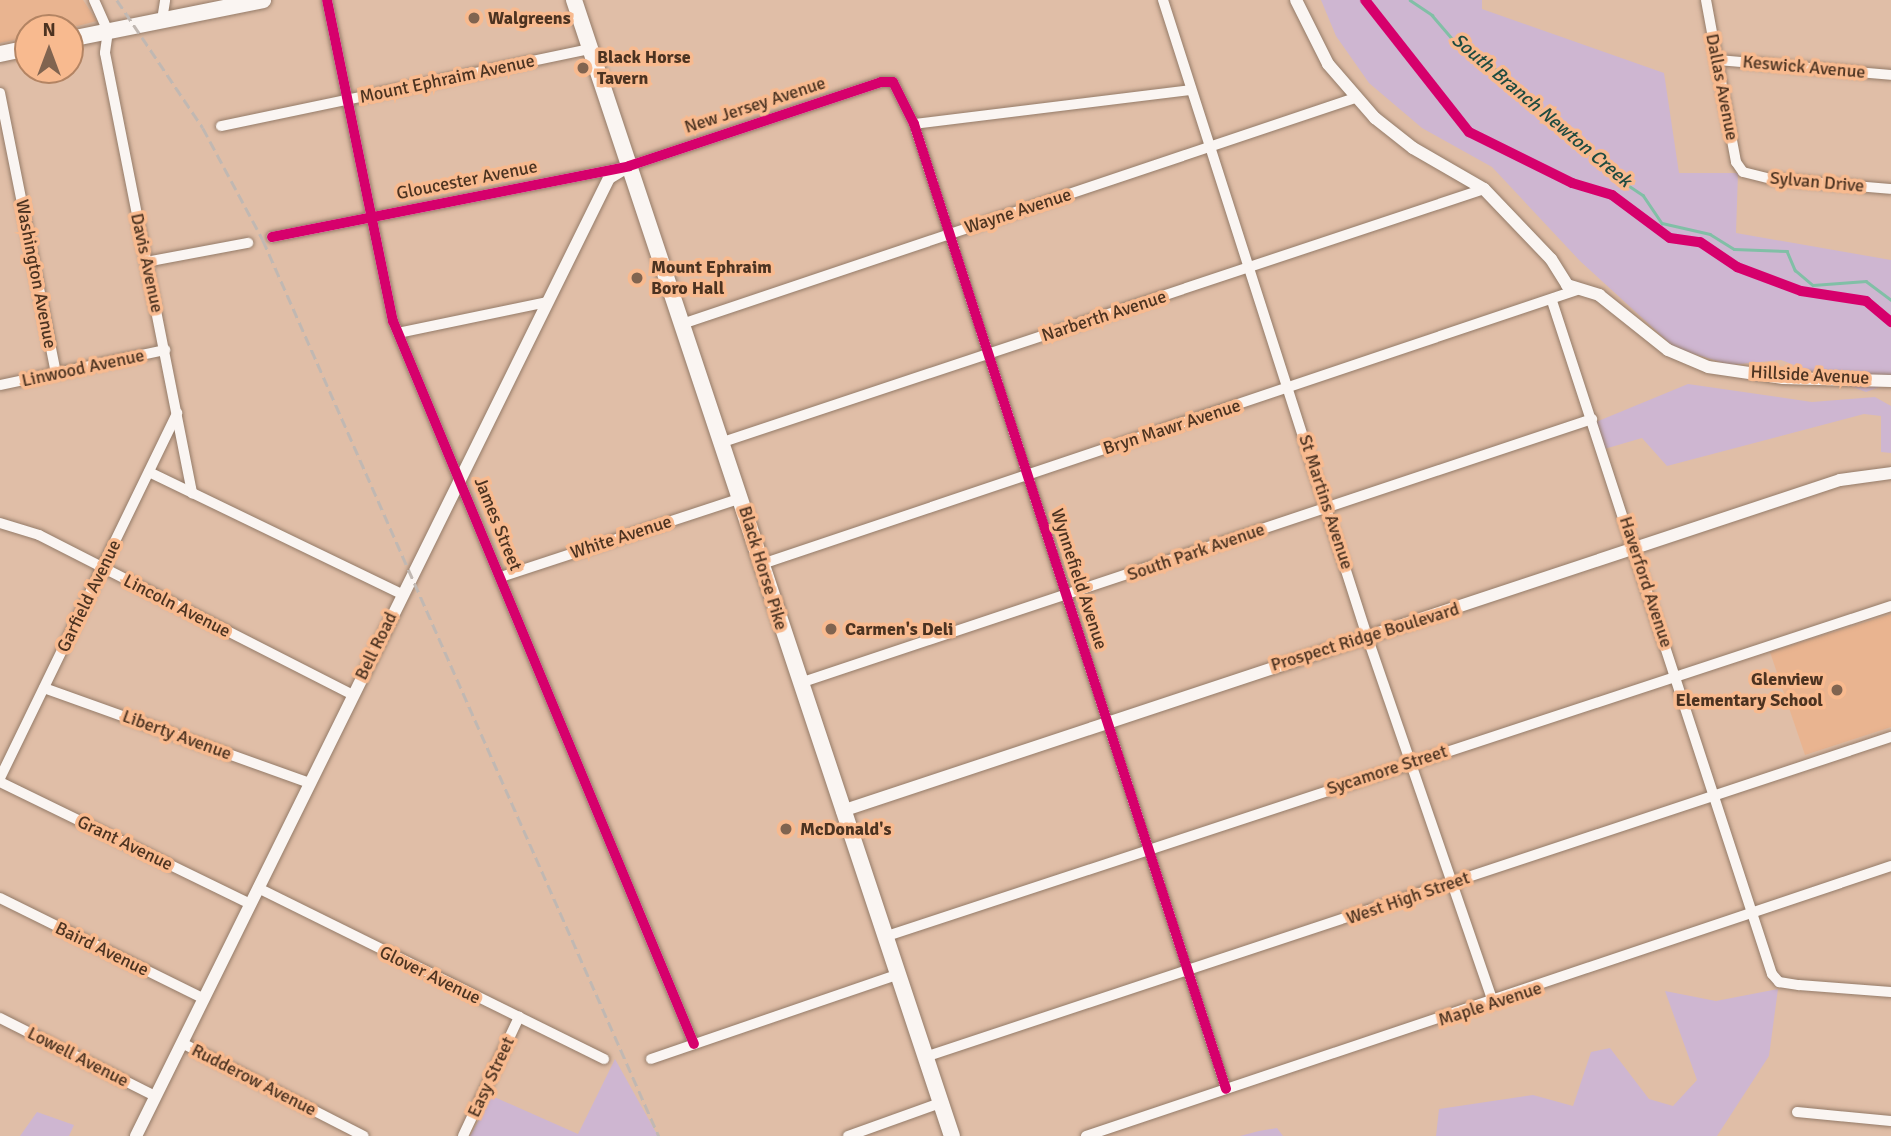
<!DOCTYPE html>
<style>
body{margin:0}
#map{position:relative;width:1891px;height:1136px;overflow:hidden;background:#e0bea7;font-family:Signika,sans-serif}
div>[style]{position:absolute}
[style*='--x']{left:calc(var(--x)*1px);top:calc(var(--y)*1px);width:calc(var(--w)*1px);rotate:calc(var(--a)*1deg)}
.built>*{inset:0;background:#e9b490}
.green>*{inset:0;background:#ceb6d1}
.stream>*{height:2.5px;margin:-1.25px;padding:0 1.25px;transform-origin:1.25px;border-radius:1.25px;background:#81bfa6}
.roads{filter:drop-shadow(0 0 2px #947b68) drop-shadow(0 0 2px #947b68)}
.minor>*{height:10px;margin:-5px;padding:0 5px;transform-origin:5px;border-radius:5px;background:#faf5f2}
.tertiary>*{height:12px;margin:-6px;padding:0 6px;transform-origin:6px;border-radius:6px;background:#faf5f2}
.primary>*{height:16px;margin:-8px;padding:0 8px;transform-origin:8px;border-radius:8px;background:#faf5f2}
.rail>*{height:2.5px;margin-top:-1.25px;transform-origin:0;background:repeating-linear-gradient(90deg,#c1b8b2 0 10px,transparent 0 15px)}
.cycleway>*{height:10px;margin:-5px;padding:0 5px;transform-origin:5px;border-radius:5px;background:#d6006c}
.dots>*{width:19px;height:19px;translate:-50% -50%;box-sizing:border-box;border:4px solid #f8ba8f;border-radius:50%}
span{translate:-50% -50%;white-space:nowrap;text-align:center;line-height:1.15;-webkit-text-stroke:7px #f8ba8f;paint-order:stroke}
.poi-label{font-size:18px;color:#4c3321;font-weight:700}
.left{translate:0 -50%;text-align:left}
.right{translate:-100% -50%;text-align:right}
.street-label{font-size:18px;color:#4c3321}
.water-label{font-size:19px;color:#1e4b40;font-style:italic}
.north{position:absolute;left:14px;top:14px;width:70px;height:70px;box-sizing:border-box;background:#f8ba8f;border:2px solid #b38463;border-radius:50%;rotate:0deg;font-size:19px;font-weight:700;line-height:28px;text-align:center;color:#4c3321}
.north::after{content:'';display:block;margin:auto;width:24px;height:32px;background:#806450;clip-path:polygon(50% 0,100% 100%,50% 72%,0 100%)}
</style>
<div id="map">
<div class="built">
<i style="clip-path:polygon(0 0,83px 0,97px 21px,70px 28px,28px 28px,28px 37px,0 43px)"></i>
<i style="clip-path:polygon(1891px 614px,1891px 727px,1805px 755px,1770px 652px)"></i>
</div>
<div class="green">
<i style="clip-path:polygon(1321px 0,1482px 0,1482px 9px,1664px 73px,1679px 173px,1738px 173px,1736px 233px,1891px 260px,1891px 383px,1866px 392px,1781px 360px,1730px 365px,1675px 348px,1580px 261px,1492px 167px,1422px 128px,1369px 83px,1336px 36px)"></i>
<i style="clip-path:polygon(1688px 384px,1812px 402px,1875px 397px,1891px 406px,1891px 453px,1881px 452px,1881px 416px,1864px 414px,1667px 466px,1642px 438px,1601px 450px,1591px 424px)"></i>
<i style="clip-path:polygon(1778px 989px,1769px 1056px,1717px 1136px,1436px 1136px,1439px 1109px,1533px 1095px,1573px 1106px,1591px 1052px,1610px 1048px,1649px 1099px,1673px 1106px,1697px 1080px,1665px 991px,1716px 1001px)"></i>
<i style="clip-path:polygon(615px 1059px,658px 1136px,470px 1136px,492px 1096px,578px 1134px)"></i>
<i style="clip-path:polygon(37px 1112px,74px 1125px,69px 1136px,20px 1136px)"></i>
<i style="clip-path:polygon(1277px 1128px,1283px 1136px,1240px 1136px,1259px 1131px)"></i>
</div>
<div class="stream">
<i style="--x:1410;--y:0;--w:27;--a:34"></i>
<i style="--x:1432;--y:15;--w:46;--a:49.4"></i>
<i style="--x:1462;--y:50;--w:20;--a:18"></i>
<i style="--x:1481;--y:56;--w:174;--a:42.2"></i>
<i style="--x:1610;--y:173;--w:40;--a:34"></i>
<i style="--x:1643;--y:195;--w:34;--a:56"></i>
<i style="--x:1662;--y:223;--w:49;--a:12.9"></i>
<i style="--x:1710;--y:234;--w:28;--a:32"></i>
<i style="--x:1734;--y:249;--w:53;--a:2.2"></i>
<i style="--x:1787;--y:251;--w:21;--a:67"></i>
<i style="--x:1795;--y:270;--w:23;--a:40"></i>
<i style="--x:1813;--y:285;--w:53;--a:-4.3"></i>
<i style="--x:1866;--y:281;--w:31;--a:37"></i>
</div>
<div class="roads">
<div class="minor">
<i style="--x:94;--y:0;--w:34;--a:66"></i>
<i style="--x:108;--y:31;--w:22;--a:98"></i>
<i style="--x:105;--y:53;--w:449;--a:78.8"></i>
<i style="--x:327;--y:0;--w:328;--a:78.4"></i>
<i style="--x:393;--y:321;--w:783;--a:67.4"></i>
<i style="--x:1163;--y:0;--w:668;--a:72.22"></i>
<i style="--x:1367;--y:636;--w:387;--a:71"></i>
<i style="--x:1706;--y:0;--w:165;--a:79.5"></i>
<i style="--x:1736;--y:162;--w:12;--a:55"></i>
<i style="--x:1743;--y:172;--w:30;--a:14"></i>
<i style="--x:1772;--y:179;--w:119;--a:4.8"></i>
<i style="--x:162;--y:20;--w:20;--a:-81"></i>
<i style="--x:1717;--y:60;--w:175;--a:4.9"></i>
<i style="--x:0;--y:93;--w:286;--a:78.7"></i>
<i style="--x:914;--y:124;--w:279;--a:-7"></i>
<i style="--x:221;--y:126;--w:377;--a:-11.8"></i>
<i style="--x:272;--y:237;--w:364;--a:-11.2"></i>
<i style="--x:629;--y:166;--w:266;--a:-18.4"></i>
<i style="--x:881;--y:82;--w:12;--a:0"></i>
<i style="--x:893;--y:82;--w:47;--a:63.4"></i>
<i style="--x:914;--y:124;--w:1014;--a:72.08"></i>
<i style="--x:146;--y:262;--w:104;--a:-10.6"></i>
<i style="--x:1552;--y:301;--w:708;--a:71.9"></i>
<i style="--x:1772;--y:974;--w:11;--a:49"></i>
<i style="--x:1779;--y:982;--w:20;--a:9"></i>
<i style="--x:1799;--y:985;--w:92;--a:4.4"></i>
<i style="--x:682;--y:324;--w:710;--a:-18.56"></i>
<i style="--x:398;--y:333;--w:153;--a:-11.7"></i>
<i style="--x:0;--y:385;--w:169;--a:-12"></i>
<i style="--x:723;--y:442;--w:802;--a:-18.39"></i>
<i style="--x:149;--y:472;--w:280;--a:25.8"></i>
<i style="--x:0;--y:523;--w:41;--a:17.1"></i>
<i style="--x:39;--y:535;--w:350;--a:27"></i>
<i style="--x:762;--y:564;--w:863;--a:-18.58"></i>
<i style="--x:501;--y:577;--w:253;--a:-18.2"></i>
<i style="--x:800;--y:683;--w:835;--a:-18.43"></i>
<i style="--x:44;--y:688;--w:282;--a:19.7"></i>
<i style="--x:0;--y:778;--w:406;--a:-64.1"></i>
<i style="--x:0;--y:782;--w:278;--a:26"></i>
<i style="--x:258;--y:888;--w:386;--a:26.3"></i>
<i style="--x:0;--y:898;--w:228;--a:26.3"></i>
<i style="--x:884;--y:937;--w:1060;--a:-18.2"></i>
<i style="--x:0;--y:1018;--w:174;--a:26.7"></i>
<i style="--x:182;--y:1043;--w:204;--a:27.1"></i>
<i style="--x:925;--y:1057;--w:1018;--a:-18.33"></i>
<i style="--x:651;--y:1059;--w:259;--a:-18.9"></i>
<i style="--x:1797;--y:1112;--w:94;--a:5.5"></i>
<i style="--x:463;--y:1136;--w:132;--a:-64.8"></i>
<i style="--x:848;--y:1136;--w:98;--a:-19.7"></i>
<i style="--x:1086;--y:1136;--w:849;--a:-18.54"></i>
</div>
<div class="tertiary">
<i style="--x:1296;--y:0;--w:72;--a:63.4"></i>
<i style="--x:1328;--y:64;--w:72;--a:49"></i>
<i style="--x:1375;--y:118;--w:48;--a:38.3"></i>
<i style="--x:1413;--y:148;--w:82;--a:30"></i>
<i style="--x:1484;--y:189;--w:97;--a:46.3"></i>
<i style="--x:1551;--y:259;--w:31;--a:58"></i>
<i style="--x:1567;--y:285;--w:34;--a:17"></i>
<i style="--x:1599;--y:295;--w:88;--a:38.6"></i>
<i style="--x:1668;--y:350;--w:43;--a:23"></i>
<i style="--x:1708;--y:367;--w:76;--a:8.3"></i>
<i style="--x:1783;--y:378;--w:108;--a:1.6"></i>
<i style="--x:842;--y:811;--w:1051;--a:-18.35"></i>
<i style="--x:1840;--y:480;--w:51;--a:-7.8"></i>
<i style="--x:136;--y:1136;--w:1068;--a:-63.72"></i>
<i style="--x:609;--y:178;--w:23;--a:-31"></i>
</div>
<div class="primary">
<i style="--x:574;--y:0;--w:1197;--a:71.6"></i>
<i style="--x:70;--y:39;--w:197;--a:-11.4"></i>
<i style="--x:0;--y:54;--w:29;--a:-12"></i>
</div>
</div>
<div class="rail">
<i style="--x:117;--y:0;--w:154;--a:56.1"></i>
<i style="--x:203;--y:128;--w:127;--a:61.8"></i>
<i style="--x:263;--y:240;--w:980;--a:66.16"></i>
</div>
<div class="cycleway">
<i style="--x:327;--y:0;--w:328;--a:78.4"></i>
<i style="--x:393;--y:321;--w:783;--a:67.4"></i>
<i style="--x:1365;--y:0;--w:168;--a:51.8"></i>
<i style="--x:1469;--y:132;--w:115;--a:26.3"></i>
<i style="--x:1572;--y:183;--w:42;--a:16.7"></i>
<i style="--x:1612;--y:195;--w:72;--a:36.6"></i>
<i style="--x:1670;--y:238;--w:30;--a:8"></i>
<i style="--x:1700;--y:242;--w:45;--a:34"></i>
<i style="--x:1737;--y:267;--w:68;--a:20.6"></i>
<i style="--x:1801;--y:291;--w:66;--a:8.7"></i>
<i style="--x:1866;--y:301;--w:33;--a:40"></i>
<i style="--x:272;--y:237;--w:364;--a:-11.2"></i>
<i style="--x:629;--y:166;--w:266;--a:-18.4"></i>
<i style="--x:881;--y:82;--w:12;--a:0"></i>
<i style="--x:893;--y:82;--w:47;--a:63.4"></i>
<i style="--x:914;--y:124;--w:1014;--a:72.08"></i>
</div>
<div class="dots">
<i style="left:474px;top:18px;background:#806450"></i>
<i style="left:583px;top:68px;background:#806450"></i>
<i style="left:637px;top:278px;background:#806450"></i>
<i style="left:831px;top:629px;background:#806450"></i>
<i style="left:1837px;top:690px;background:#806450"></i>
<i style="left:786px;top:829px;background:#806450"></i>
</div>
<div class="poi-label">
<span class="left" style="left:488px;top:18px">Walgreens</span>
<span class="left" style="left:597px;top:68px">Black Horse<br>Tavern</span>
<span class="left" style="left:651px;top:278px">Mount Ephraim<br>Boro Hall</span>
<span class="left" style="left:845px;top:629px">Carmen's Deli</span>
<span class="right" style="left:1823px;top:690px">Glenview<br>Elementary School</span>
<span class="left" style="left:800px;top:829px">McDonald's</span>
</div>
<div class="street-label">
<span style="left:1804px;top:67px;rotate:5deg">Keswick Avenue</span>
<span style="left:447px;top:79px;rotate:-12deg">Mount Ephraim Avenue</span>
<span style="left:1722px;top:87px;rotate:79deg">Dallas Avenue</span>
<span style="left:755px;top:105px;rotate:-18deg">New Jersey Avenue</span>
<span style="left:467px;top:180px;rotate:-11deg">Gloucester Avenue</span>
<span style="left:1817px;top:182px;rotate:5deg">Sylvan Drive</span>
<span style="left:1018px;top:211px;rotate:-18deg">Wayne Avenue</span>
<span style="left:147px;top:263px;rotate:78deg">Davis Avenue</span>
<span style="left:36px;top:274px;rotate:79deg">Washington Avenue</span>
<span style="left:1104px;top:316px;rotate:-18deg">Narberth Avenue</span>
<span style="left:83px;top:368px;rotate:-12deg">Linwood Avenue</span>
<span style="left:1810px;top:375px;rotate:3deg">Hillside Avenue</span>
<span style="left:1172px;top:427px;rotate:-18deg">Bryn Mawr Avenue</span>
<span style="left:1326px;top:502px;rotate:72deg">St Martins Avenue</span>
<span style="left:498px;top:524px;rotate:68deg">James Street</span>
<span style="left:621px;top:537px;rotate:-18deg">White Avenue</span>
<span style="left:1196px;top:552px;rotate:-19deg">South Park Avenue</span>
<span style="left:763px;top:568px;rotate:73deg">Black Horse Pike</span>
<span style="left:1079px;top:579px;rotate:72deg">Wynnefield Avenue</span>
<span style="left:1646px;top:582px;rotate:72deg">Haverford Avenue</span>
<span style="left:89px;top:596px;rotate:-64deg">Garfield Avenue</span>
<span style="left:177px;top:606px;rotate:27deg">Lincoln Avenue</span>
<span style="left:1365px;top:637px;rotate:-17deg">Prospect Ridge Boulevard</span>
<span style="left:376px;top:646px;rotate:-64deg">Bell Road</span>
<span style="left:177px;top:735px;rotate:20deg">Liberty Avenue</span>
<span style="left:1387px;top:770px;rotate:-18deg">Sycamore Street</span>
<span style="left:125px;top:843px;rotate:26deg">Grant Avenue</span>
<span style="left:1408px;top:898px;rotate:-19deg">West High Street</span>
<span style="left:102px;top:949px;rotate:26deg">Baird Avenue</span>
<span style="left:430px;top:975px;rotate:26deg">Glover Avenue</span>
<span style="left:1490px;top:1004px;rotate:-18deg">Maple Avenue</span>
<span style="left:78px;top:1057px;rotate:27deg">Lowell Avenue</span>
<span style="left:491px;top:1077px;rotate:-65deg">Easy Street</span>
<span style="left:254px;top:1080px;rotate:27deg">Rudderow Avenue</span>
</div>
<div class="water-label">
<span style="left:1541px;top:111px;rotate:40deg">South Branch Newton Creek</span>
</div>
<div class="north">N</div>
</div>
